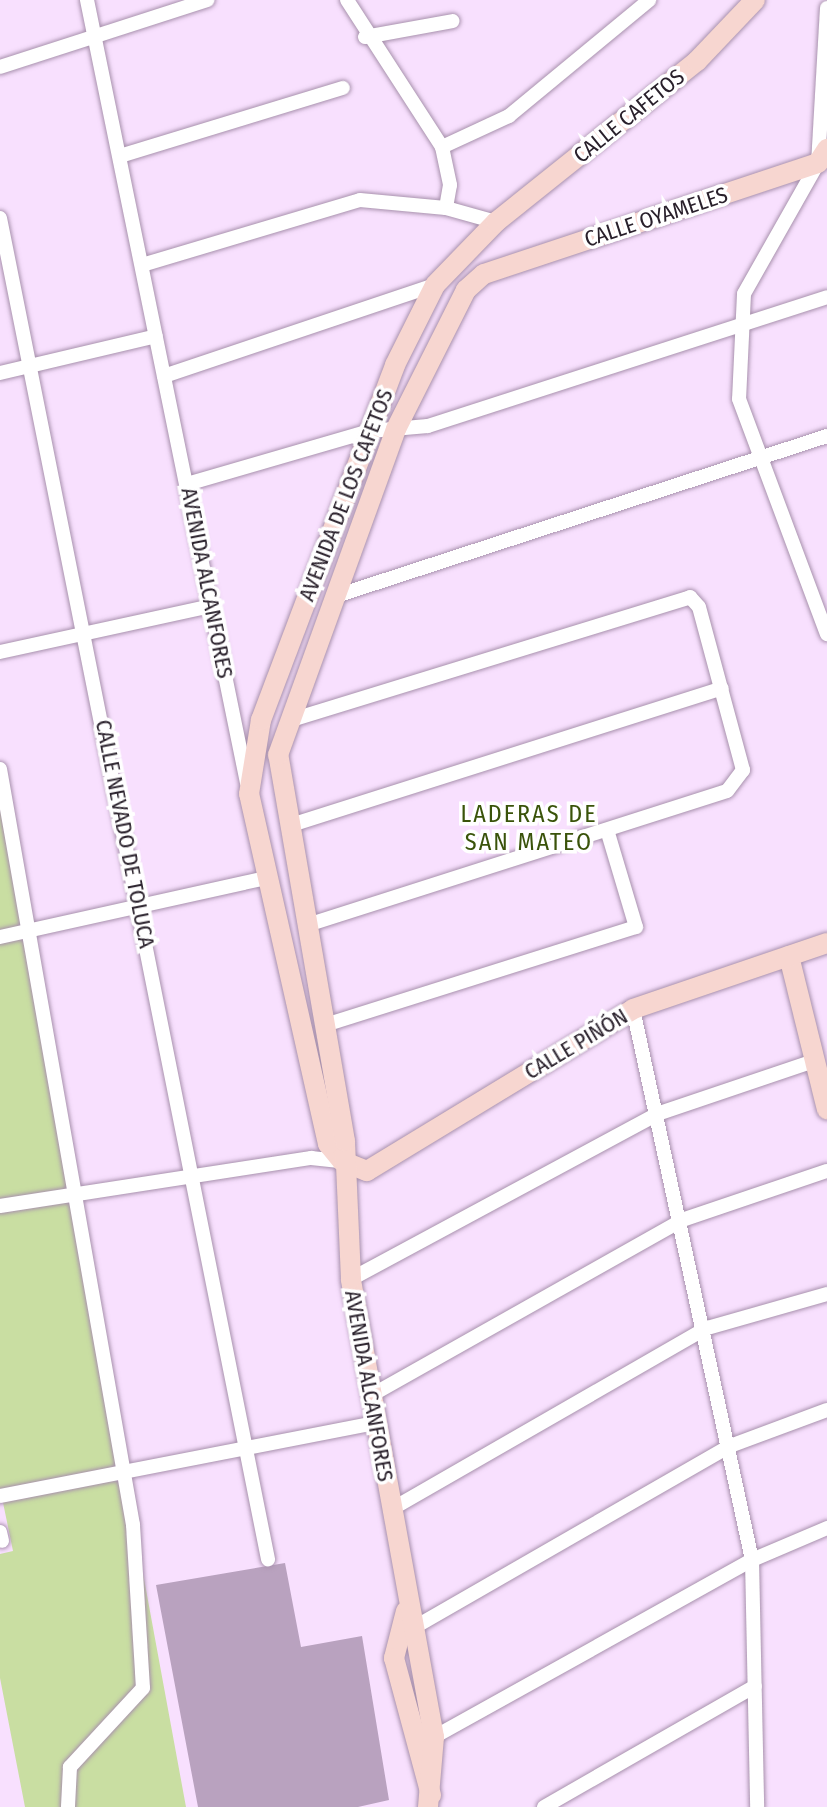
<!DOCTYPE html>
<meta charset="utf-8">
<style>
body{margin:0}
#map{position:relative;width:827px;height:1807px;overflow:hidden;background:#f8e0fe;font-family:"Fira Sans Condensed",sans-serif}
div>[style]{position:absolute}
[style*='--x']{left:calc(var(--x)*1px);top:calc(var(--y)*1px);width:calc(var(--w)*1px);rotate:calc(var(--a)*1deg)}
.green>*{inset:0;background:#c9dea2}
.building>*{inset:0;background:#b9a2bf}
.roads{filter:drop-shadow(0 0 2px #a891ad) drop-shadow(0 0 2px #a891ad)}
.street>*{height:14px;margin:-7px;padding:0 7px;transform-origin:7px;border-radius:7px;background:#fff}
.secondary>*{height:20px;margin:-10px;padding:0 10px;transform-origin:10px;border-radius:10px;background:#f7d6d0}
span{translate:-50% -50%;white-space:nowrap;text-align:center;line-height:1.15;-webkit-text-stroke:7px #fff;paint-order:stroke}
.street-label{font-size:22px;color:#29202b}
.neighbourhood-label{font-size:24px;color:#3a530a;letter-spacing:2px}
</style>
<div id="map">
<div class="green">
<i style="clip-path:polygon(0 796px,186px 1807px,25px 1807px,0 1678px,0 1554px,13px 1551px,0 1488px)"></i>
</div>
<div class="building">
<i style="clip-path:polygon(285px 1563px,301px 1647px,362px 1636px,389px 1800px,358px 1807px,198px 1807px,156px 1585px)"></i>
</div>
<div class="roads">
<div class="street">
<i style="--x:87;--y:0;--w:799;--a:78.45"></i>
<i style="--x:347;--y:0;--w:175;--a:57.1"></i>
<i style="--x:442;--y:147;--w:39;--a:78"></i>
<i style="--x:450;--y:185;--w:23;--a:100"></i>
<i style="--x:827;--y:8;--w:155;--a:93.3"></i>
<i style="--x:818;--y:163;--w:150;--a:119.5"></i>
<i style="--x:744;--y:294;--w:105;--a:92.7"></i>
<i style="--x:739;--y:399;--w:251;--a:69.5"></i>
<i style="--x:365;--y:37;--w:89;--a:-10.3"></i>
<i style="--x:0;--y:67;--w:218;--a:-17.9"></i>
<i style="--x:442;--y:147;--w:74;--a:-24.8"></i>
<i style="--x:509;--y:116;--w:182;--a:-39.6"></i>
<i style="--x:120;--y:156;--w:233;--a:-17"></i>
<i style="--x:0;--y:218;--w:1368;--a:78.7"></i>
<i style="--x:142;--y:265;--w:227;--a:-16.6"></i>
<i style="--x:360;--y:200;--w:86;--a:5.3"></i>
<i style="--x:446;--y:208;--w:52;--a:15.6"></i>
<i style="--x:0;--y:373;--w:160;--a:-13.3"></i>
<i style="--x:164;--y:376;--w:286;--a:-18.6"></i>
<i style="--x:187;--y:484;--w:191;--a:-16.2"></i>
<i style="--x:370;--y:431;--w:58;--a:-4.9"></i>
<i style="--x:428;--y:426;--w:419;--a:-17.9"></i>
<i style="--x:333;--y:597;--w:520;--a:-18.05"></i>
<i style="--x:0;--y:652;--w:216;--a:-12.3"></i>
<i style="--x:288;--y:721;--w:421;--a:-17.1"></i>
<i style="--x:690;--y:597;--w:13;--a:48"></i>
<i style="--x:699;--y:607;--w:169;--a:74.9"></i>
<i style="--x:743;--y:770;--w:26;--a:127"></i>
<i style="--x:727;--y:791;--w:441;--a:162.3"></i>
<i style="--x:0;--y:769;--w:768;--a:80.02"></i>
<i style="--x:133;--y:1525;--w:163;--a:86.5"></i>
<i style="--x:143;--y:1688;--w:108;--a:132.7"></i>
<i style="--x:70;--y:1767;--w:40;--a:92.9"></i>
<i style="--x:288;--y:826;--w:455;--a:-17.6"></i>
<i style="--x:0;--y:937;--w:272;--a:-12.5"></i>
<i style="--x:633;--y:1009;--w:564;--a:77.81"></i>
<i style="--x:752;--y:1560;--w:247;--a:88.8"></i>
<i style="--x:325;--y:1025;--w:326;--a:-17.5"></i>
<i style="--x:636;--y:927;--w:101;--a:-106.6"></i>
<i style="--x:0;--y:1206;--w:315;--a:-8.8"></i>
<i style="--x:311;--y:1158;--w:31;--a:6"></i>
<i style="--x:351;--y:1279;--w:348;--a:-28.3"></i>
<i style="--x:657;--y:1114;--w:166;--a:-18.7"></i>
<i style="--x:370;--y:1396;--w:358;--a:-29.4"></i>
<i style="--x:682;--y:1220;--w:153;--a:-18.7"></i>
<i style="--x:0;--y:1496;--w:381;--a:-11"></i>
<i style="--x:390;--y:1510;--w:366;--a:-29.9"></i>
<i style="--x:707;--y:1328;--w:125;--a:-15.8"></i>
<i style="--x:0;--y:1532;--w:9;--a:77"></i>
<i style="--x:408;--y:1631;--w:371;--a:-29.9"></i>
<i style="--x:730;--y:1446;--w:103;--a:-20.4"></i>
<i style="--x:434;--y:1737;--w:364;--a:-29.1"></i>
<i style="--x:752;--y:1560;--w:82;--a:-23.1"></i>
<i style="--x:544;--y:1807;--w:243;--a:-29.8"></i>
</div>
<div class="secondary">
<i style="--x:789;--y:956;--w:158;--a:76.1"></i>
<i style="--x:342;--y:1161;--w:22;--a:-129"></i>
<i style="--x:328;--y:1144;--w:359;--a:-102.7"></i>
<i style="--x:249;--y:794;--w:75;--a:-80.8"></i>
<i style="--x:261;--y:720;--w:379;--a:-69.3"></i>
<i style="--x:395;--y:365;--w:89;--a:-63.4"></i>
<i style="--x:435;--y:285;--w:88;--a:-45.9"></i>
<i style="--x:496;--y:222;--w:258;--a:-38.7"></i>
<i style="--x:697;--y:61;--w:84;--a:-46.4"></i>
<i style="--x:342;--y:1161;--w:27;--a:22"></i>
<i style="--x:367;--y:1171;--w:311;--a:-31.3"></i>
<i style="--x:633;--y:1009;--w:205;--a:-18.8"></i>
<i style="--x:406;--y:1611;--w:49;--a:104.3"></i>
<i style="--x:394;--y:1658;--w:142;--a:74.9"></i>
<i style="--x:428;--y:1807;--w:70;--a:-85.1"></i>
<i style="--x:434;--y:1737;--w:465;--a:-100.3"></i>
<i style="--x:351;--y:1279;--w:138;--a:-92.5"></i>
<i style="--x:345;--y:1141;--w:392;--a:-99.8"></i>
<i style="--x:278;--y:755;--w:347;--a:-70.1"></i>
<i style="--x:396;--y:429;--w:156;--a:-63.3"></i>
<i style="--x:466;--y:290;--w:24;--a:-42"></i>
<i style="--x:484;--y:274;--w:352;--a:-18.4"></i>
<i style="--x:818;--y:163;--w:17;--a:-57"></i>
</div>
</div>
<div class="street-label">
<span style="left:629px;top:116px;rotate:-39deg">CALLE CAFETOS</span>
<span style="left:656px;top:217px;rotate:-18deg">CALLE OYAMELES</span>
<span style="left:346px;top:495px;rotate:-69deg">AVENIDA DE LOS CAFETOS</span>
<span style="left:207px;top:583px;rotate:79deg">AVENIDA ALCANFORES</span>
<span style="left:125px;top:834px;rotate:79deg">CALLE NEVADO DE TOLUCA</span>
<span style="left:576px;top:1044px;rotate:-31deg">CALLE PIÑÓN</span>
<span style="left:369px;top:1386px;rotate:80deg">AVENIDA ALCANFORES</span>
</div>
<div class="neighbourhood-label">
<span style="left:529px;top:829px">LADERAS DE<br>SAN MATEO</span>
</div>
</div>
